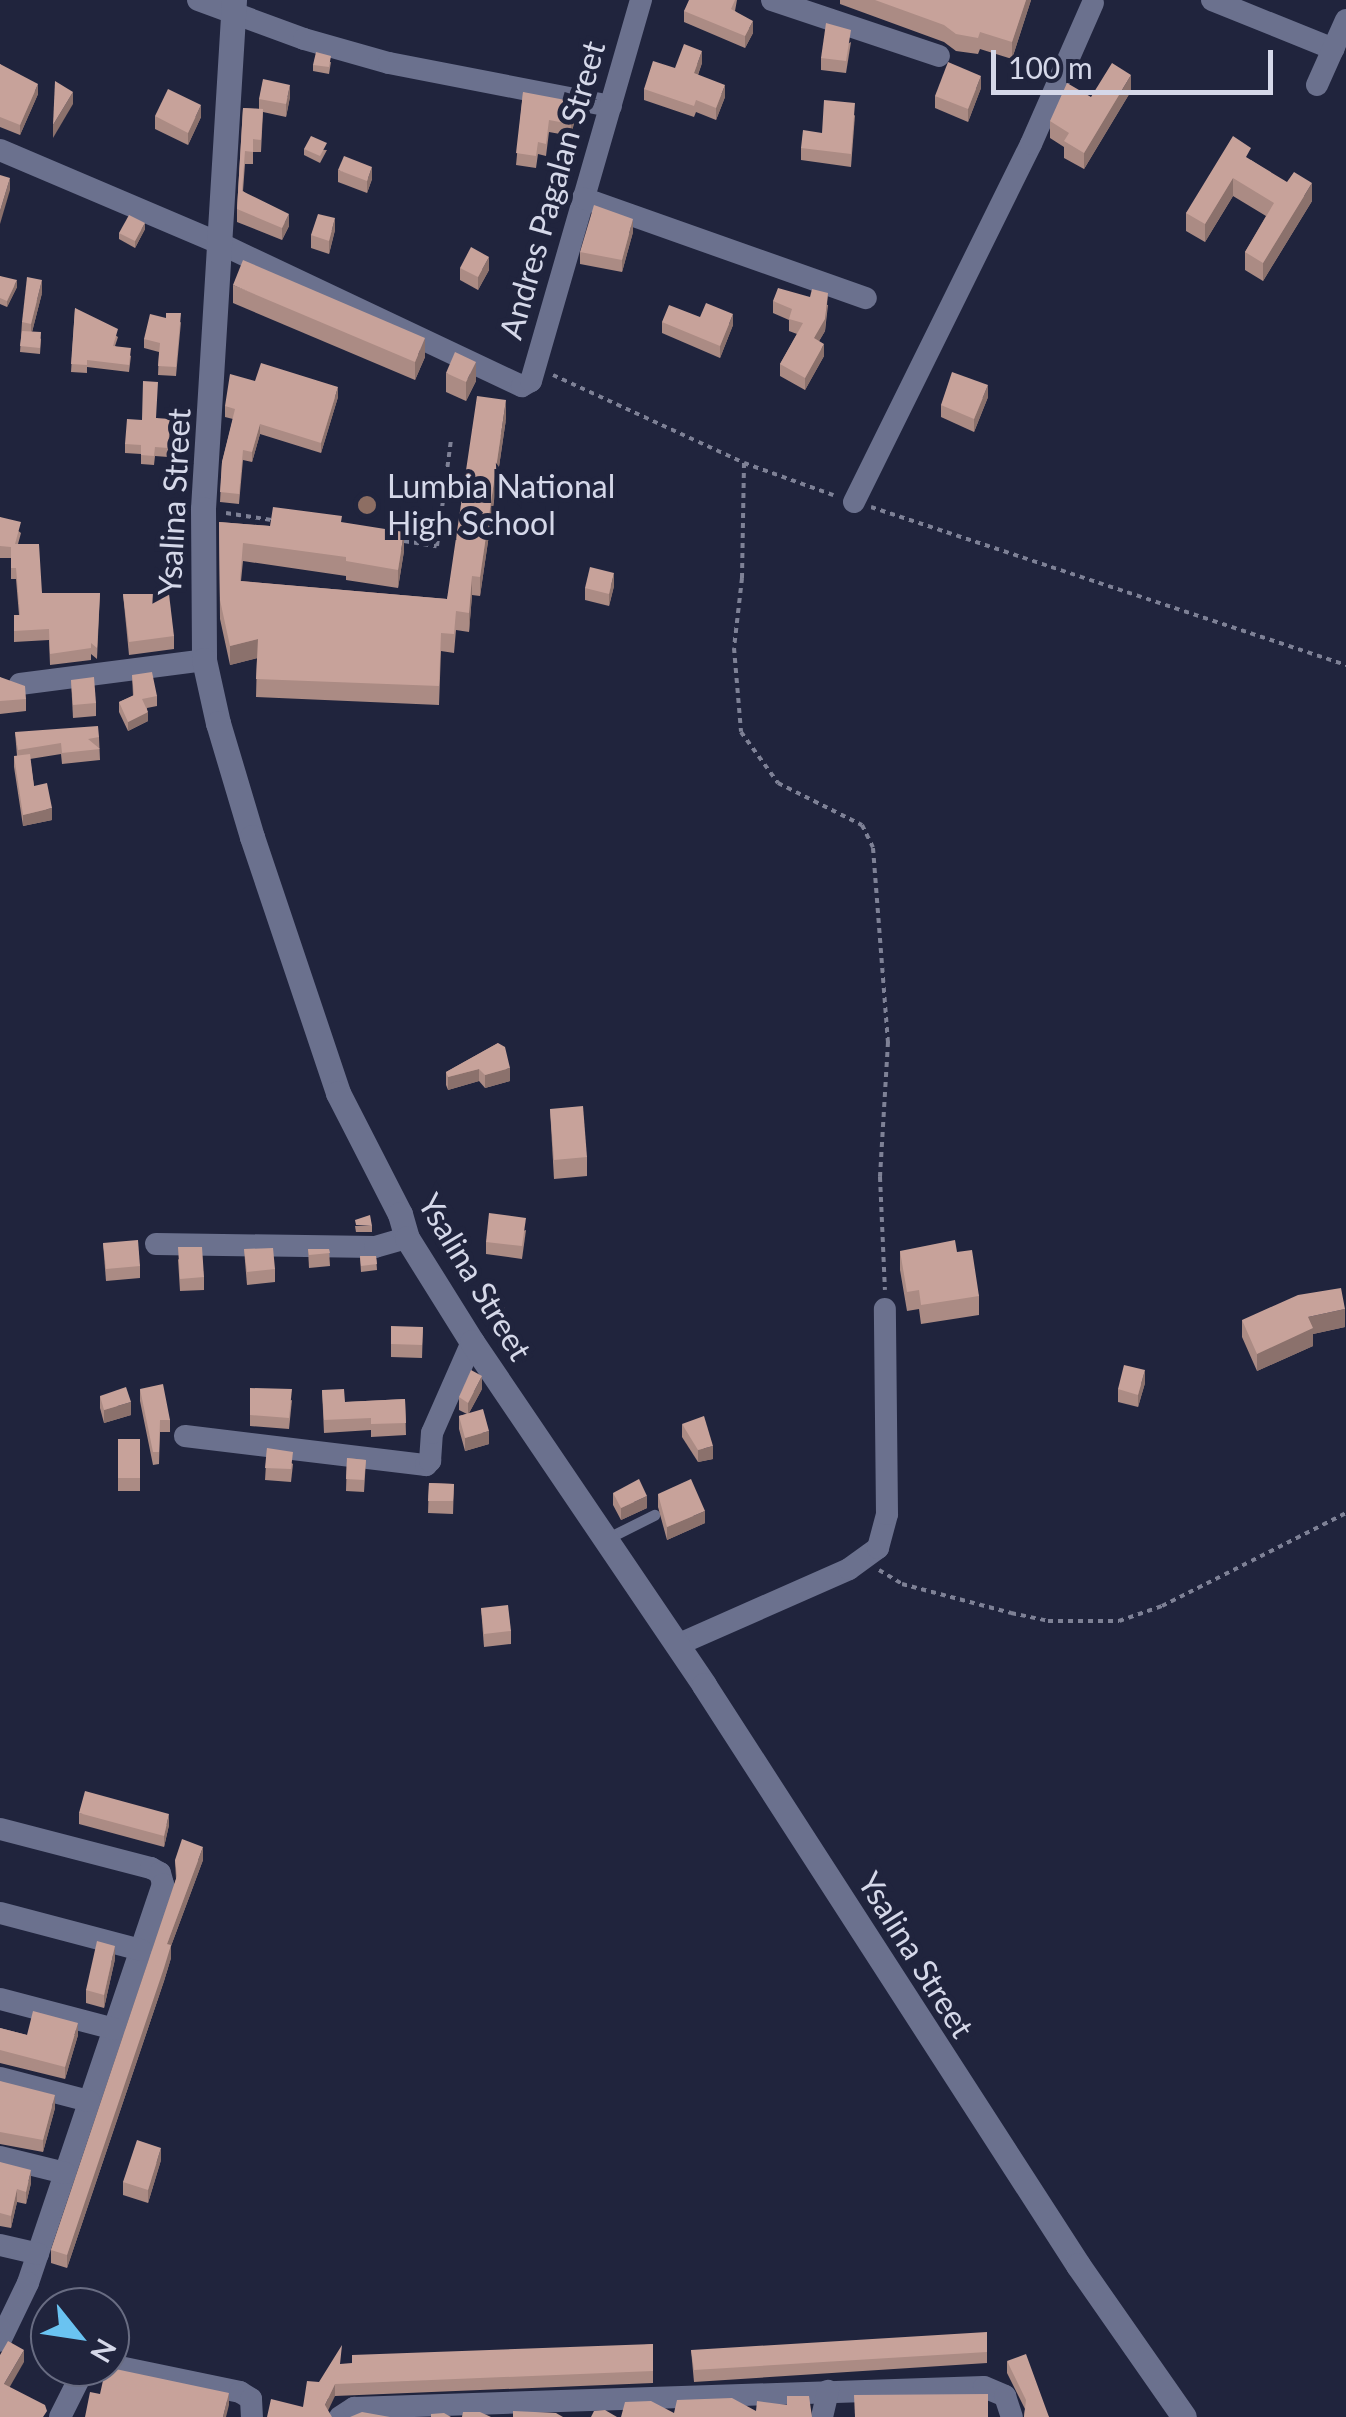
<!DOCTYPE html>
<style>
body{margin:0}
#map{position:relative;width:1346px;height:2417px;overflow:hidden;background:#20243d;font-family:Lato,sans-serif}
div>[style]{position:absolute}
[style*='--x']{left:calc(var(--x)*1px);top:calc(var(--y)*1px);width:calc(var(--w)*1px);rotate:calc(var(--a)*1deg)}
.path>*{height:4px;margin-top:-2px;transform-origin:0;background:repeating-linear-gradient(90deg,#7e8196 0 5px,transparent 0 10px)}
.service>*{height:11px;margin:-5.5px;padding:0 5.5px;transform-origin:5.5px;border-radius:5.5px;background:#6b718e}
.minor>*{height:22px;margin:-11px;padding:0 11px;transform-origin:11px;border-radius:11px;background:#6b718e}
.tertiary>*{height:25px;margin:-12.5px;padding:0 12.5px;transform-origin:12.5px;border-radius:12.5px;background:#6b718e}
.wall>*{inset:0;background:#ab8b84}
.shaded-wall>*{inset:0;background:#8b716c}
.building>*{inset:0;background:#c7a29a}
.dots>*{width:28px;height:28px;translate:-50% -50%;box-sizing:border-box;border:5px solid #20243d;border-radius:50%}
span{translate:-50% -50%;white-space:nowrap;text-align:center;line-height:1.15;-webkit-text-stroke:10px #20243d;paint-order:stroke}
.street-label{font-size:32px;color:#d5d8e9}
.poi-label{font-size:32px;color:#d5d8e9}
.left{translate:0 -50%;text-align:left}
.north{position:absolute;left:30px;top:2287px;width:100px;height:100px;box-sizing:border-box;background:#20243d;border:2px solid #686c82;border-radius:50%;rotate:120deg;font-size:28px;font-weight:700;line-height:40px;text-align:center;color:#d5d8e9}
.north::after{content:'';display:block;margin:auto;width:35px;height:45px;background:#6ac3f1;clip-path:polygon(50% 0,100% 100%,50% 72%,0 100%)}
.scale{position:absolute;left:991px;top:50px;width:282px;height:45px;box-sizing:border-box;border:5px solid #d5d8e9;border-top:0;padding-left:12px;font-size:30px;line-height:35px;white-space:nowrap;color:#d5d8e9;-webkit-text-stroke:8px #20243d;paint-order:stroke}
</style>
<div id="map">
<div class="path">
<i style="--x:553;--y:375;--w:210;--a:24.7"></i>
<i style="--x:744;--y:463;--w:95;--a:19.8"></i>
<i style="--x:744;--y:463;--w:115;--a:91"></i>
<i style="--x:742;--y:578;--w:70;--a:96.5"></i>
<i style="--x:734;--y:648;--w:84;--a:85.2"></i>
<i style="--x:741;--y:732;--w:63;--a:54"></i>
<i style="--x:778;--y:783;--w:94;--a:26.6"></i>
<i style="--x:862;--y:825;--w:25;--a:64"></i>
<i style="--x:873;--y:848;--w:195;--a:85.6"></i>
<i style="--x:888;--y:1042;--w:135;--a:93.4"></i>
<i style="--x:880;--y:1177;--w:113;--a:87.5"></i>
<i style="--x:871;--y:507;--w:501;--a:18.4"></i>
<i style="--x:226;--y:513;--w:46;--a:8.8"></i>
<i style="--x:404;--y:541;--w:33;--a:9"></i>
<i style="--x:437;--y:546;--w:107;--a:-82.5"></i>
<i style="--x:879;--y:1570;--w:27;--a:31"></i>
<i style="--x:902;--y:1584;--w:113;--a:14.9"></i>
<i style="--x:1011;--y:1613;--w:38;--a:12"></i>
<i style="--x:1048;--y:1621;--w:71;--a:0"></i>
<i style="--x:1119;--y:1621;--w:46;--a:-19.2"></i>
<i style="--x:1162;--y:1606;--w:206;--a:-26.8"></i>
</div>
<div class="service">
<i style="--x:606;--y:1539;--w:54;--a:-26.6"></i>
</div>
<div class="minor">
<i style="--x:198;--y:0;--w:113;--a:20.2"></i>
<i style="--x:304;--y:39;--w:88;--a:15.8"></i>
<i style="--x:389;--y:63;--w:226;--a:11"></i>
<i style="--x:772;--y:0;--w:176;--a:18.5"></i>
<i style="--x:1212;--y:0;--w:131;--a:22"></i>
<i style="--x:1317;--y:85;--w:71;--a:-66"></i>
<i style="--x:0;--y:150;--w:240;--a:23"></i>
<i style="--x:221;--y:244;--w:333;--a:25.3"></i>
<i style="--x:522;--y:386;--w:10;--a:-29"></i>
<i style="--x:531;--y:381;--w:397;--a:-73.9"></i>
<i style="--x:583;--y:198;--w:300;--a:19.5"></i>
<i style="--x:854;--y:502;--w:399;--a:-63.7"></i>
<i style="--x:1031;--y:144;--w:154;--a:-66.3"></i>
<i style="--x:20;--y:684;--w:186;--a:-7.4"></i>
<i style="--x:156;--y:1244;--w:219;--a:0.8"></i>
<i style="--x:375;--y:1247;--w:33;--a:-16"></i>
<i style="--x:185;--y:1436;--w:243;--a:6.9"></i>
<i style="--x:426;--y:1465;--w:6;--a:-45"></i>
<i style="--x:430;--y:1461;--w:28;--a:-86"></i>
<i style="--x:432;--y:1433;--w:99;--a:-66.3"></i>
<i style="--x:677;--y:1645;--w:188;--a:-23.8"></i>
<i style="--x:849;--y:1569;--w:36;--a:-36"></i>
<i style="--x:878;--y:1548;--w:35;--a:-75"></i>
<i style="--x:887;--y:1514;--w:205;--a:-90.6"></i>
<i style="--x:0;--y:1829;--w:156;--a:14.5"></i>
<i style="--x:151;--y:1868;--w:10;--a:29"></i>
<i style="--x:160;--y:1873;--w:11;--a:75"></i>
<i style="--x:163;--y:1884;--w:421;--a:108.7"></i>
<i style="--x:28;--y:2283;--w:64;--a:115.8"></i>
<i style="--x:0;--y:1913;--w:146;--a:14.7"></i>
<i style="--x:0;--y:1999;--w:118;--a:14.7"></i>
<i style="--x:0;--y:2078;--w:92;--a:14.5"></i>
<i style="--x:0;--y:2157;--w:67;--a:13.8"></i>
<i style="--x:0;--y:2245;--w:39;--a:13"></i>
<i style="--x:110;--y:2365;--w:133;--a:11.7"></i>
<i style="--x:240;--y:2392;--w:13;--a:32"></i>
<i style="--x:251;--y:2399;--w:18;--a:87"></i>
<i style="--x:60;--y:2417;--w:56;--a:-63.4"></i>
<i style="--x:340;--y:2417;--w:17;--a:-33"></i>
<i style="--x:354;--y:2408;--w:630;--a:-1.91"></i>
<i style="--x:984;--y:2387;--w:23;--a:23"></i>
<i style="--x:1005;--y:2396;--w:22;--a:72"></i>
<i style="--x:822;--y:2417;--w:27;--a:-77"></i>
</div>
<div class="tertiary">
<i style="--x:234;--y:0;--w:510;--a:93.49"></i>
<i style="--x:203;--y:509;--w:151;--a:89.6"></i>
<i style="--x:204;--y:660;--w:65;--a:77.5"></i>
<i style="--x:218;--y:723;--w:119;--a:73.4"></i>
<i style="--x:252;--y:837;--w:270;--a:71.4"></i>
<i style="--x:338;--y:1093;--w:136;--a:62.9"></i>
<i style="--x:400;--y:1214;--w:25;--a:74"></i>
<i style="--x:407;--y:1238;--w:123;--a:58"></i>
<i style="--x:472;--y:1342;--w:414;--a:55.9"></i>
<i style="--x:704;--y:1685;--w:690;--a:57.18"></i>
<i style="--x:1078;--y:2265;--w:185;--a:55.1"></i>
</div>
<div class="wall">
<i style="clip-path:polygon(697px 0,737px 0,735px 11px,753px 33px,745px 48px,684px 22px,684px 11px)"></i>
<i style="clip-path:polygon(840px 0,1031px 0,1012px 59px,980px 49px,978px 54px,956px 51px,944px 42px,840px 4px)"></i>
<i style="clip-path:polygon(851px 42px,846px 73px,821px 70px,821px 58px)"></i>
<i style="clip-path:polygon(331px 62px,329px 74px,313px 71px,313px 65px)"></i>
<i style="clip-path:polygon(702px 63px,698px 75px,725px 97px,716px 120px,696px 112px,694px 117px,644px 100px,644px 89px,675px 68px)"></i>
<i style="clip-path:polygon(0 64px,38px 94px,20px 135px,0 127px)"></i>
<i style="clip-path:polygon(981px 88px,968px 122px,935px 108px,935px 96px)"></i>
<i style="clip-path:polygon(1131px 91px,1084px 169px,1064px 158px,1064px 147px,1050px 138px,1050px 121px,1091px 97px)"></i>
<i style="clip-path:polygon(523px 92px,576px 114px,571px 136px,549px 132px,546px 156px,538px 154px,536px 168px,516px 165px)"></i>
<i style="clip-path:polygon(290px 97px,286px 117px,263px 112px,261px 152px,253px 152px,253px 164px,245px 164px,243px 191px,289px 226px,282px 240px,237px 222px,237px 209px,243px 108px,259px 109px,259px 99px)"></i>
<i style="clip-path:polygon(855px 115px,851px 167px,801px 160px,801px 148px,822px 133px)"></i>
<i style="clip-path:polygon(155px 116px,201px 117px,188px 145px,155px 129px)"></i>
<i style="clip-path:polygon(304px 149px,327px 150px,320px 163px,304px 155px)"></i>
<i style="clip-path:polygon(1251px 160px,1312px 201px,1263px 281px,1245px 270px,1245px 252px,1266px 216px,1233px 196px,1205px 242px,1186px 231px,1186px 213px)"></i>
<i style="clip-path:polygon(338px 170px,372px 179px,367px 193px,338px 182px)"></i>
<i style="clip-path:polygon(145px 229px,135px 248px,119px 239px,119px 233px)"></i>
<i style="clip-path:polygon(335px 230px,329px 254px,311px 248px,311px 235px)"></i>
<i style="clip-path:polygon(633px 232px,622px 272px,580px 264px,580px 252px)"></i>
<i style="clip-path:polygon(460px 268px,489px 270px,478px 290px,460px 280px)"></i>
<i style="clip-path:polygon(0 276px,17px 287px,7px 307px,0 304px)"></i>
<i style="clip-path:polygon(233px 285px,425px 357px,415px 380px,233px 303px)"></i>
<i style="clip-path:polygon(42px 293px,32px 332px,41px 339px,40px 354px,20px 352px,22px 322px)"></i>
<i style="clip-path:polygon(773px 301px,828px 305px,825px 331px,819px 341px,824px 356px,805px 390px,780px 376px,780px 364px,797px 334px,789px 331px,789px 320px,773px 313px)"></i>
<i style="clip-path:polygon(75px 308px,118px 337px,115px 346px,131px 356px,129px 372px,87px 367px,87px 373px,71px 372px)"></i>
<i style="clip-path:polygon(700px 317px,733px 325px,720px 358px,662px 333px,662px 322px)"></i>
<i style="clip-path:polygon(181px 322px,176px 376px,158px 375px,159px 352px,144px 348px,144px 339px)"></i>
<i style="clip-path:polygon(446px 373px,476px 381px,466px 401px,446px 392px)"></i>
<i style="clip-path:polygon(338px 397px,321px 453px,260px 434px,252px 462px,243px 460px,239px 504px,220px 502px,222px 462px,233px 419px,225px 417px,225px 406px)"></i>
<i style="clip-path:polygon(988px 397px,974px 432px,941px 417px,941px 405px)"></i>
<i style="clip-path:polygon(157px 418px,170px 428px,168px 457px,155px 456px,154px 465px,141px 464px,141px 454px,125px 453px,125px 444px,142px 420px)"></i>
<i style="clip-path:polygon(506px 419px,480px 596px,472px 595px,469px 632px,456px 630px,454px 653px,441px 651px,439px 705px,256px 697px,257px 658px,230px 665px,220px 619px,219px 522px,270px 526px,342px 523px,404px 551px,398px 588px,346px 580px,346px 576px,243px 561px,241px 581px,447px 599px)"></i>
<i style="clip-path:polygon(0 517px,21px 533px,18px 544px,42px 593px,100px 593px,97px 659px,91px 654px,91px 660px,50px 665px,49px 640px,14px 642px,14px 615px,19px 615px,16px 579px,11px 579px,11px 558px,0 558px)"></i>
<i style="clip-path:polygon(614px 586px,609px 606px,585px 600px,585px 588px)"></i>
<i style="clip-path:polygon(123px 594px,174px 636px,174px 649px,129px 655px)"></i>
<i style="clip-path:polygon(0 671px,0 677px,26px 699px,26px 711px,0 714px)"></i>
<i style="clip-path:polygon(132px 675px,157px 696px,157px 706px,147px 708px,148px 721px,128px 731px,119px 712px,119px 702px,133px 696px)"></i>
<i style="clip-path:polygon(71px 680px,96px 703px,96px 716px,73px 718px)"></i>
<i style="clip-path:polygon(15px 732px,99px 737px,100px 760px,62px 764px,61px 754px,30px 759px,34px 786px,52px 820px,23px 826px,14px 767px,14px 756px,17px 756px)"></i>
<i style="clip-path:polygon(498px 1043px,510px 1081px,485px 1088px,479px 1081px,448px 1090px,446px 1085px,446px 1072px)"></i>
<i style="clip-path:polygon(550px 1109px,587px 1157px,587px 1176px,554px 1179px)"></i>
<i style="clip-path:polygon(355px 1226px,372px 1226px,372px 1232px,356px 1232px)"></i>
<i style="clip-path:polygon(526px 1230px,522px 1259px,486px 1254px,486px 1242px)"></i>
<i style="clip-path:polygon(103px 1243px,140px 1266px,140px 1278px,106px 1281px)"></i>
<i style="clip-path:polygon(244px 1249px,275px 1269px,275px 1282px,247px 1285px)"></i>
<i style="clip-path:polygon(308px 1249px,329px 1249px,330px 1266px,309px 1268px)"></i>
<i style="clip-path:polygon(900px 1251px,957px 1252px,979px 1296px,979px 1315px,921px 1324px,919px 1309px,907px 1311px,900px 1270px)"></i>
<i style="clip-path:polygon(360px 1256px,376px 1256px,377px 1270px,361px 1272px)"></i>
<i style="clip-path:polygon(178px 1259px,204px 1277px,204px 1290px,180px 1291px)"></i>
<i style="clip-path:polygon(490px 1312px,515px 1342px,502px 1348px,490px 1319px)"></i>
<i style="clip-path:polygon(1242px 1320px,1345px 1327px,1313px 1334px,1313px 1346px,1257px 1371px,1242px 1337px)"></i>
<i style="clip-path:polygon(423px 1327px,422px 1358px,391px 1357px,391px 1344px)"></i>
<i style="clip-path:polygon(1145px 1383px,1138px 1407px,1118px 1402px,1118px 1389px)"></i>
<i style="clip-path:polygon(140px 1389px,170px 1420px,170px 1432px,160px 1432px,159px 1464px,153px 1465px,140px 1401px)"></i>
<i style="clip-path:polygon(482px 1389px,469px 1413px,489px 1444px,465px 1451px,459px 1429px,459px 1416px,467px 1414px,459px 1410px,459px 1397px)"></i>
<i style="clip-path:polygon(322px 1390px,345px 1402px,405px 1399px,406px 1435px,371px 1437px,371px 1430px,324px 1433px)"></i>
<i style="clip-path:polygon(100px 1396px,131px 1415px,104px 1423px,100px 1408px)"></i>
<i style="clip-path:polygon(292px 1400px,289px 1429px,250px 1426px,250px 1415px)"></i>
<i style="clip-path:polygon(682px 1424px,713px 1459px,698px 1462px,682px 1437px)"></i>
<i style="clip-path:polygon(118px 1439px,140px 1439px,140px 1491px,118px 1491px)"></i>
<i style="clip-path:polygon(267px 1448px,293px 1464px,291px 1482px,265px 1480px)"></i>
<i style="clip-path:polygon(347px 1458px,366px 1460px,364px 1492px,346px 1491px)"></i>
<i style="clip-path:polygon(429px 1483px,454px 1484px,453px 1514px,428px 1513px)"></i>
<i style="clip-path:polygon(613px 1493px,647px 1508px,621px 1520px,613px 1505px)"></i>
<i style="clip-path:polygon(658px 1494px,705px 1523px,667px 1540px,658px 1507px)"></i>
<i style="clip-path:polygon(481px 1608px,511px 1631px,511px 1644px,484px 1647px)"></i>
<i style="clip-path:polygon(79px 1813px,169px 1825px,164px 1847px,79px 1824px)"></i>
<i style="clip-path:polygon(175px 1860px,203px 1860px,171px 1946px,171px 1958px,164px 1981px,67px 2268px,51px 2263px,51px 2250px,176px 1879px)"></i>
<i style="clip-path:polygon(115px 1959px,104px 2008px,86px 2003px,86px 1990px)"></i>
<i style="clip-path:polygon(0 2028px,27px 2035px,78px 2035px,65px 2079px,0 2063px)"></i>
<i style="clip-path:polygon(0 2081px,55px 2108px,43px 2152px,0 2144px)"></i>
<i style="clip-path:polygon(161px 2160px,148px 2203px,123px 2195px,123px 2182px)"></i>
<i style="clip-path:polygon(0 2162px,31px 2183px,26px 2204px,17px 2202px,11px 2228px,0 2226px)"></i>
<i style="clip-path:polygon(653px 2344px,653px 2383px,335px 2396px,303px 2407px,319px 2382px)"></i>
<i style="clip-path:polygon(691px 2350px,987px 2352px,987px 2363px,694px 2382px)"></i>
<i style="clip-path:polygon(1007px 2361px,1049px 2417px,1024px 2417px,1025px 2409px,1007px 2373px)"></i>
</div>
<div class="shaded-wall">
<i style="clip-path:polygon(1026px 0,1031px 0,1012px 59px,1012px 42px)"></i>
<i style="clip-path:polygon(753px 21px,753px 33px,745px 48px,745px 36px)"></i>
<i style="clip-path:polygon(702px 51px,702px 63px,694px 85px,694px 73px)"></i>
<i style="clip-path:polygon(1131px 75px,1131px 91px,1084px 169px,1084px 153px)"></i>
<i style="clip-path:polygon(981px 76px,981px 88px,968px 122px,968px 109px)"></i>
<i style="clip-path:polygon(38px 84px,38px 94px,20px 135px,20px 125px)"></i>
<i style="clip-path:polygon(290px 85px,290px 97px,286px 117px,286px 104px)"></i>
<i style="clip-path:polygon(725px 85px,725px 97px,716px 120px,716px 108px)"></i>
<i style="clip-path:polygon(73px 92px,73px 104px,53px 138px,53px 125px)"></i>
<i style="clip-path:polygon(576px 102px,576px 114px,571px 136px,571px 124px)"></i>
<i style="clip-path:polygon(201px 105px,201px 117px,188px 145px,188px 133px)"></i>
<i style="clip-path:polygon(372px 167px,372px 179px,367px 193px,367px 181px)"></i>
<i style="clip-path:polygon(10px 178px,10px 190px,0 224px,0 211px)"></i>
<i style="clip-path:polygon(1233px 178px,1233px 196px,1205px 242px,1205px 224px)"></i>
<i style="clip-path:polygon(1312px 183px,1312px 201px,1263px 281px,1263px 263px)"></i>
<i style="clip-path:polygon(289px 214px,289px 226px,282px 240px,282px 228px)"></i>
<i style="clip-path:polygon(335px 218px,335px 230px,329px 254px,329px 241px)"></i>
<i style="clip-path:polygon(633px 219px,633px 232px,622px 272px,622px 260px)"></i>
<i style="clip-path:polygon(145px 223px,145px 229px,135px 248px,135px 241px)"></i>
<i style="clip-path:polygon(489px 257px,489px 270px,478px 290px,478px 277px)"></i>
<i style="clip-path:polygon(17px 280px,17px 287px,7px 307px,7px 301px)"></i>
<i style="clip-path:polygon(42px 280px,42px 293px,31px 336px,31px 324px)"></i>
<i style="clip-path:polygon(828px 293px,825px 331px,814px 350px,814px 338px)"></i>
<i style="clip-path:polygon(733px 314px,733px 325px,720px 358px,720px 346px)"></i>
<i style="clip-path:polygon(425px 338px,425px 357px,415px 380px,415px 362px)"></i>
<i style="clip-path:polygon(824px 344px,824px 356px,805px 390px,805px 378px)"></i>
<i style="clip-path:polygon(476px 362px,476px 381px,466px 401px,466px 382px)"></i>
<i style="clip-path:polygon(988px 385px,988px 397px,974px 432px,974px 419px)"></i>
<i style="clip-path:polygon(338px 387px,338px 397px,321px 453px,321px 443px)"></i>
<i style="clip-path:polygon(506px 400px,506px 419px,480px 596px,480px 577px)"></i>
<i style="clip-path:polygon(260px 424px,260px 434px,252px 462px,252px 452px)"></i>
<i style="clip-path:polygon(404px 532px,404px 551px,398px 588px,398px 570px)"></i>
<i style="clip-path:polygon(614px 573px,614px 586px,609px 606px,609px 594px)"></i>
<i style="clip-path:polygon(472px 576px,472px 595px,469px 632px,469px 613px)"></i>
<i style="clip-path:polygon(258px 639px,258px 658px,230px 665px,230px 646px)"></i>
<i style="clip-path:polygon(148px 712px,148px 721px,128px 731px,128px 722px)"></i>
<i style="clip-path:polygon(52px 808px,52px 820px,23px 826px,23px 815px)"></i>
<i style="clip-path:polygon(510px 1068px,510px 1081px,485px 1088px,485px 1075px)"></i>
<i style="clip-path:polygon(479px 1069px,479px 1081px,448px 1090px,448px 1077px)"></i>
<i style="clip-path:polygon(1345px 1309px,1345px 1327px,1313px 1334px,1313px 1346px,1257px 1371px,1257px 1354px,1308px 1317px)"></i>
<i style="clip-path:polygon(515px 1336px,515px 1342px,502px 1348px,502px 1341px)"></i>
<i style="clip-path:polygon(1145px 1370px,1145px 1383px,1138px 1407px,1138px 1395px)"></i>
<i style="clip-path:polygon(482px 1376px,482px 1389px,468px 1415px,468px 1403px)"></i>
<i style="clip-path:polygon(131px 1402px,131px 1415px,104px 1423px,104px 1410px)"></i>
<i style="clip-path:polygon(489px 1431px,489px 1444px,465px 1451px,465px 1438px)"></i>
<i style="clip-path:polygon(713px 1446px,713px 1459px,698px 1462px,698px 1450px)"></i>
<i style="clip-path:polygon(647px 1496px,647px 1508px,621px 1520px,621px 1508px)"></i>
<i style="clip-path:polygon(705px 1511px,705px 1523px,667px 1540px,667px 1527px)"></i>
<i style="clip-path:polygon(169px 1814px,169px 1825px,164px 1847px,164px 1836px)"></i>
<i style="clip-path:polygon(203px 1847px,203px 1860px,171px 1946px,171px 1958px,164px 1981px,67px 2268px,67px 2255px,167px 1944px)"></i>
<i style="clip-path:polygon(115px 1946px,115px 1959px,104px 2008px,104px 1995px)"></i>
<i style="clip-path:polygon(78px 2023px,78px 2035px,65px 2079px,65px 2067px)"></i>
<i style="clip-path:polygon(55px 2095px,55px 2108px,43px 2152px,43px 2140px)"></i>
<i style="clip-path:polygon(161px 2148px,161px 2160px,148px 2203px,148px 2190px)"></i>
<i style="clip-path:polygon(31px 2170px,31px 2183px,26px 2204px,26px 2192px)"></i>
<i style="clip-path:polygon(17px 2189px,17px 2202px,11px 2228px,11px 2216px)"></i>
<i style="clip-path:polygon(24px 2350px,24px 2362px,4px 2397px,4px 2384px)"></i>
<i style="clip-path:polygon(335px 2384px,335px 2396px,325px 2417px,325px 2405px)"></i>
<i style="clip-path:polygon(229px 2393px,229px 2405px,226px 2417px,223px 2417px)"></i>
</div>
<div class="building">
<i style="clip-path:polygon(689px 0,735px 0,731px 9px,753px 21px,745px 36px,684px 11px)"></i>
<i style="clip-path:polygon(875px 0,1026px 0,1012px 42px,980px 32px,978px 38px,956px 34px,944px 25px)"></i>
<i style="clip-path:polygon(826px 23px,851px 30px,846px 61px,821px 58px)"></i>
<i style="clip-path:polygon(684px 44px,702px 51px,694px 73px,725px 85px,716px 108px,696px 100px,694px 106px,644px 89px,653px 61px,675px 68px)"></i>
<i style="clip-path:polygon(316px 52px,331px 56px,329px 67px,313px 65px)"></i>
<i style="clip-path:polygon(948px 62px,981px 76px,968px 109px,935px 96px)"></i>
<i style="clip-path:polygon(1112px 63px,1131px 75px,1084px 153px,1064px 141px,1069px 133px,1050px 121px,1067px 83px,1091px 97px)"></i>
<i style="clip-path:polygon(0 64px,38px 84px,20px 125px,0 117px)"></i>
<i style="clip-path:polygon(263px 79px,290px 85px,286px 104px,259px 99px)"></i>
<i style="clip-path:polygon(55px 81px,73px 92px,53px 125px)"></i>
<i style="clip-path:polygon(168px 89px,201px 105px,188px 133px,155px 116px)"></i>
<i style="clip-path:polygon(523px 92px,576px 102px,571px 124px,549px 120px,546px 144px,538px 142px,536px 156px,516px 153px)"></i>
<i style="clip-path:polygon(824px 100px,855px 103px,851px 154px,801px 148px,803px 130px,822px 133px)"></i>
<i style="clip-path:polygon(243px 108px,263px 109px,261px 140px,253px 139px,253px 152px,245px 151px,242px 191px,289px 214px,282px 228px,237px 209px)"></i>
<i style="clip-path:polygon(311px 136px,327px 143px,320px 156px,304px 149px)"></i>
<i style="clip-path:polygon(1233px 136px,1251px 148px,1246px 157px,1287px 182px,1294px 172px,1312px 183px,1263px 263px,1245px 252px,1274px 203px,1233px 178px,1205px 224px,1186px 213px)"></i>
<i style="clip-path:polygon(344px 156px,372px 167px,367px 181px,338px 170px)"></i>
<i style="clip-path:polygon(0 175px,10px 178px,0 211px)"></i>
<i style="clip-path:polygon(594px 205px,633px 219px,622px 260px,580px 252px)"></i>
<i style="clip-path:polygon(318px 214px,335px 218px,329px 241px,311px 235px)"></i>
<i style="clip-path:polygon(129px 215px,145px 223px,135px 241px,119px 233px)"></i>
<i style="clip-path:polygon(471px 247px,489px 257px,478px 277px,460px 268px)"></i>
<i style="clip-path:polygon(243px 260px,425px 338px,415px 362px,233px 285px)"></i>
<i style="clip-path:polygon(0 276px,17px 280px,7px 301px,0 298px)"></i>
<i style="clip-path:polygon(27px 277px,42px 280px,31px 324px,22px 322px)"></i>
<i style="clip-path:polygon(778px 288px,810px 297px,812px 289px,828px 293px,825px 319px,814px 338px,824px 344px,805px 378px,780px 364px,803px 323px,789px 319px,792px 309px,773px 301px)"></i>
<i style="clip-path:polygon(706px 303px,733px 314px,720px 346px,662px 322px,669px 305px,700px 317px)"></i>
<i style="clip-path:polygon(75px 308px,118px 329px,113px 346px,131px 348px,129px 365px,87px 360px,87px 365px,71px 364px)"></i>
<i style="clip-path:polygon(166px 313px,181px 313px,176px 367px,158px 366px,160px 343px,144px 339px,150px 314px,166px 318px)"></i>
<i style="clip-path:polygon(22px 331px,41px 332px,40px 348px,20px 346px)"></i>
<i style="clip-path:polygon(455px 352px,476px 362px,466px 382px,446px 373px)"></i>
<i style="clip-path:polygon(261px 363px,338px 387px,321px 443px,260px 424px,252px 452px,243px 450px,239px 494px,220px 492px,222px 462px,235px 409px,225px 406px,230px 374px,255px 381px)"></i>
<i style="clip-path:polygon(952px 372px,988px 385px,974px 419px,941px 405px)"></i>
<i style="clip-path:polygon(143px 381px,158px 382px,156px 418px,170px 419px,168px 448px,155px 447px,154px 456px,141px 455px,141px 445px,125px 444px,127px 419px,142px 420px)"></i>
<i style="clip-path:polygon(477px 396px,506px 400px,480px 577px,472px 576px,469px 613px,456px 611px,454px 634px,441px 633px,439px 686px,256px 679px,258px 639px,230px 646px,220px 600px,219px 522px,270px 526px,273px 507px,342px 516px,341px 522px,404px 532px,398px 570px,346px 561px,346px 557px,243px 543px,240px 581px,447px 599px)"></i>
<i style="clip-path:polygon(0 517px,21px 522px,15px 544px,39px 544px,42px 593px,100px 593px,97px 648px,91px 643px,91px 648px,50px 654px,49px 629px,14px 631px,14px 615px,20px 615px,16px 568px,11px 568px,11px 547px,0 546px)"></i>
<i style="clip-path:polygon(590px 567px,614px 573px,609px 594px,585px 588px)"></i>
<i style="clip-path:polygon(123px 594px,169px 594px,174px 636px,129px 642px)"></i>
<i style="clip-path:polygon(0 671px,0 677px,25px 686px,26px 699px,0 701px)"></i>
<i style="clip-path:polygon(152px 672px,157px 696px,142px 699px,148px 712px,128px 722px,119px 702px,134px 695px,132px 675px)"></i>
<i style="clip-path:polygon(94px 677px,96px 703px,73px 705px,71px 680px)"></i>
<i style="clip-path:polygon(98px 726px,99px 737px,88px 739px,100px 749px,62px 753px,61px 743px,18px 750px,15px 732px)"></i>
<i style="clip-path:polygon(30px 754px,34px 786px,47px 783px,52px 808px,23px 815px,14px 756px)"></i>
<i style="clip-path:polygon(498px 1043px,505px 1047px,510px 1068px,485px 1075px,479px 1069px,448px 1077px,446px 1072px)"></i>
<i style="clip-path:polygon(583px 1106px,587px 1157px,554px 1160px,550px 1109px)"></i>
<i style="clip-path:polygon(489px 1213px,526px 1218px,522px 1246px,486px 1242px)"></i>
<i style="clip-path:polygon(370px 1215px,372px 1226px,356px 1225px,355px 1220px)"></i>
<i style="clip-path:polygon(138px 1240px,140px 1266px,106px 1269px,103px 1243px)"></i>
<i style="clip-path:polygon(955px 1240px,957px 1252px,972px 1250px,979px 1296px,921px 1305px,919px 1290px,907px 1292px,900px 1251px)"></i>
<i style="clip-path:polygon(178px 1247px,202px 1247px,204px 1277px,180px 1279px)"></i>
<i style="clip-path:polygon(273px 1248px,275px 1269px,247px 1272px,244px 1249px)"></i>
<i style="clip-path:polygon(308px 1249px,329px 1249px,330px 1253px,309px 1255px)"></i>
<i style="clip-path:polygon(360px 1256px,376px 1256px,377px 1264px,361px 1266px)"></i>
<i style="clip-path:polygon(1341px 1288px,1345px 1309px,1308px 1317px,1313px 1328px,1257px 1354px,1242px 1320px,1298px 1295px)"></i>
<i style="clip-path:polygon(504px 1307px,515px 1336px,502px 1341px,490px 1312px)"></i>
<i style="clip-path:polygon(391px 1326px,423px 1327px,422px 1345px,391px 1344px)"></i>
<i style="clip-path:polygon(1124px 1365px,1145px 1370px,1138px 1395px,1118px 1389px)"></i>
<i style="clip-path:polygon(471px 1370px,482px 1376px,468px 1403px,459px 1397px)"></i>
<i style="clip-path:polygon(163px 1384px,170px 1420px,160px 1420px,159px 1452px,153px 1452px,140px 1389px)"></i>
<i style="clip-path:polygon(126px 1387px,131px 1402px,104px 1410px,100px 1396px)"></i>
<i style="clip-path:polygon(250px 1388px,292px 1389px,289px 1418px,250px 1415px)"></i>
<i style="clip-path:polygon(344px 1389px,345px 1402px,405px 1399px,406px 1423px,371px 1424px,371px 1418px,324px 1420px,322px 1390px)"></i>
<i style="clip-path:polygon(483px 1409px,489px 1431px,465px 1438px,459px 1416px)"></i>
<i style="clip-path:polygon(704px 1416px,713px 1446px,698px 1450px,682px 1424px)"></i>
<i style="clip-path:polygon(118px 1439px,140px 1439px,140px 1478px,118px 1478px)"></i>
<i style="clip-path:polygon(267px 1448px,293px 1452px,291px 1469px,265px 1468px)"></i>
<i style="clip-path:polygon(347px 1458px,366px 1460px,364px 1480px,346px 1479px)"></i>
<i style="clip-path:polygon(639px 1479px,647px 1496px,621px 1508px,613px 1493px)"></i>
<i style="clip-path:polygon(691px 1479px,705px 1511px,667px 1527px,658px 1494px)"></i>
<i style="clip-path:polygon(429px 1483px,454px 1484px,453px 1501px,428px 1501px)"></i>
<i style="clip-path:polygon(508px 1605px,511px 1631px,484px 1634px,481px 1608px)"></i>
<i style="clip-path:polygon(85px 1791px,169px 1814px,164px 1836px,79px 1813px)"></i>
<i style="clip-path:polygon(182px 1839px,203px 1847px,167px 1944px,171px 1945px,164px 1968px,67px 2255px,51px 2250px,177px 1876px,175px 1860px)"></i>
<i style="clip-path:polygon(97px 1941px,115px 1946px,104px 1995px,86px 1990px)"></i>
<i style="clip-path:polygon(33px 2011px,78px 2023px,65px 2067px,0 2050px,0 2028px,27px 2035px)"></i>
<i style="clip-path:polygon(0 2081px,55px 2095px,43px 2140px,0 2132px)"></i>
<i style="clip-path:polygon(137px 2140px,161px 2148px,148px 2190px,123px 2182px)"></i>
<i style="clip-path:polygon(0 2162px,31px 2170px,26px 2192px,17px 2189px,11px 2216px,0 2213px)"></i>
<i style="clip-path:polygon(987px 2332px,987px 2352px,694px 2370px,691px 2350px)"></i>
<i style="clip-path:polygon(8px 2341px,24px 2350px,4px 2384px,45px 2405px,47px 2411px,43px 2417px,0 2417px,0 2355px)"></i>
<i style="clip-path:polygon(653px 2344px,653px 2371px,335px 2384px,325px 2405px,332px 2417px,267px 2417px,271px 2399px,303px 2407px,307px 2381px,319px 2382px,342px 2345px,340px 2364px,352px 2363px,352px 2355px)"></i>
<i style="clip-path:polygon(1026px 2354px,1049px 2417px,1024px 2417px,1026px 2400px,1007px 2361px)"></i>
<i style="clip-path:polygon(106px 2367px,229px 2393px,223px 2417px,85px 2417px,90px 2392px,100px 2394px)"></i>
<i style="clip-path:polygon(988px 2394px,988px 2417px,855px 2417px,854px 2395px)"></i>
<i style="clip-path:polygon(787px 2396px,809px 2396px,812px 2417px,621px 2417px,625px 2402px,651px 2401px,674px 2413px,677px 2400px,732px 2398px,756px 2411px,757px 2401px,787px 2405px)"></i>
<i style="clip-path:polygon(605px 2410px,617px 2417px,591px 2417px,594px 2411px)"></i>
<i style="clip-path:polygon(513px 2411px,556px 2413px,563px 2417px,513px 2417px)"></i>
<i style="clip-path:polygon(362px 2412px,390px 2417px,350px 2417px)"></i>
<i style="clip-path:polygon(463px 2412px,480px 2412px,491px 2417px,462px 2417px)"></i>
<i style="clip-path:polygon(444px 2413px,451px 2417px,431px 2417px,431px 2414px)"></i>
</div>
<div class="dots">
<i style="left:367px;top:505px;background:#8d6e63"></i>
</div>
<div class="street-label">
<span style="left:552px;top:190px;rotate:-74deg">Andres Pagalan Street</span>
<span style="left:174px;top:502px;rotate:-87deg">Ysalina Street</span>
<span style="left:475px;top:1277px;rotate:59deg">Ysalina Street</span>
<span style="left:916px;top:1955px;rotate:58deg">Ysalina Street</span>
</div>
<div class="poi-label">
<span class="left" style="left:387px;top:505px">Lumbia National<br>High School</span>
</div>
<div class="north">N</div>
<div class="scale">100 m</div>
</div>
